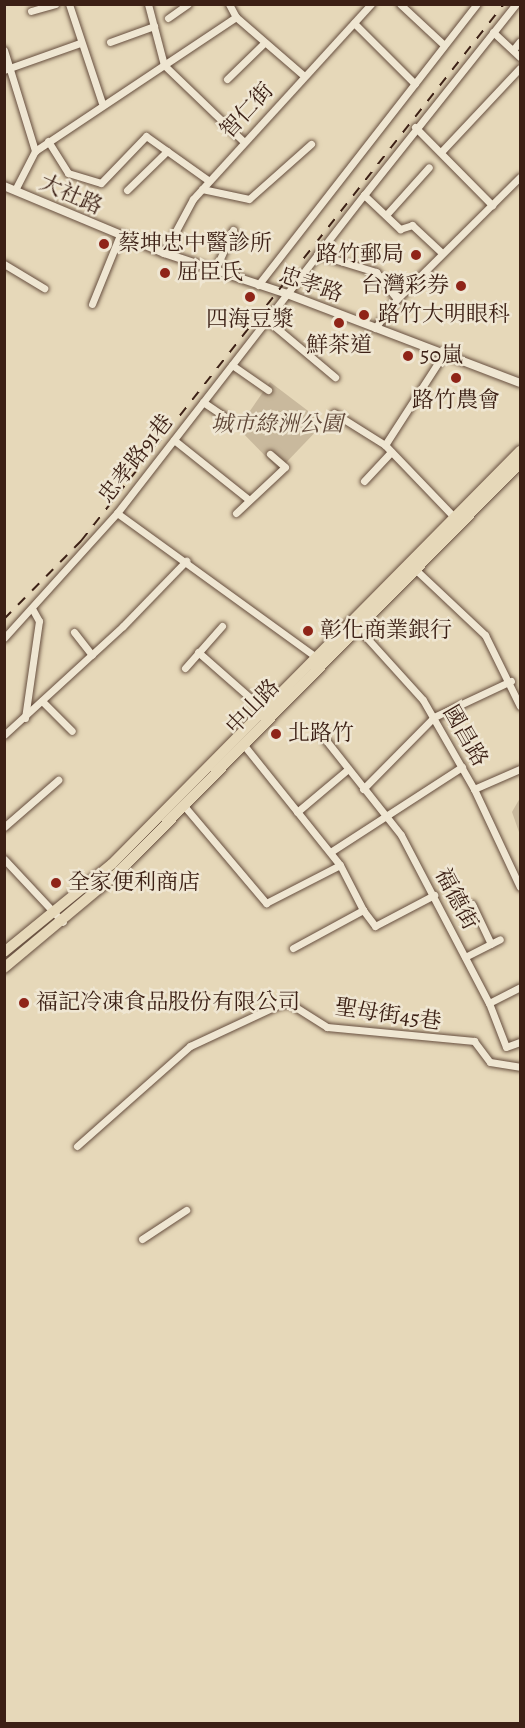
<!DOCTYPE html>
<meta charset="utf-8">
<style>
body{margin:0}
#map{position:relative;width:525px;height:1728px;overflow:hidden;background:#e6d8b9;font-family:Alegreya,"Noto Serif TC",serif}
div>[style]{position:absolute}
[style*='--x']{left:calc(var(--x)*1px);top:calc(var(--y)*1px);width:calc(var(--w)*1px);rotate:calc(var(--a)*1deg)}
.green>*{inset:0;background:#c9b99d}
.roads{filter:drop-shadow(0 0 2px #664e3e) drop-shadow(0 0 2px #664e3e)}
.minor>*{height:7px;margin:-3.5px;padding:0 3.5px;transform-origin:3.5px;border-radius:3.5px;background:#efe6d2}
.tertiary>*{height:8px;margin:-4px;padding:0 4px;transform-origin:4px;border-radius:4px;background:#efe6d2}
.primary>*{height:10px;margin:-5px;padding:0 5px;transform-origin:5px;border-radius:5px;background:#e6d8b9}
.rail>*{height:2px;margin-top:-1px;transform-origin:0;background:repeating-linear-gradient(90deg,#3c2015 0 10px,transparent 0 20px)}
.dots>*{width:16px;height:16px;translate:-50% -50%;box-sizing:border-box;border:3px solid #efe6d2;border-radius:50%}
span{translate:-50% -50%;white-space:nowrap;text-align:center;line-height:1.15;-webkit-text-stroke:5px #efe6d2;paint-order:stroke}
.street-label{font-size:22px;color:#3c2015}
.poi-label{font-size:22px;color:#3c2015}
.left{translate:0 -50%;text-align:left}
.right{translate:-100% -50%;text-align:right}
.park-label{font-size:22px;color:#5f4637;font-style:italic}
.frame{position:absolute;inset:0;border:6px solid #3c2015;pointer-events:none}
</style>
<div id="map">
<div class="green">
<i style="clip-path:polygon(270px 382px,324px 423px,279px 470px,238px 428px)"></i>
<i style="clip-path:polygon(520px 798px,520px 835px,512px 812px)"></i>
</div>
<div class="roads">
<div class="minor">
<i style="--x:69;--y:4;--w:104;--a:71.6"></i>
<i style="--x:229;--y:4;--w:15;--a:62"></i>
<i style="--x:236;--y:17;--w:90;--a:40.9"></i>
<i style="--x:400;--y:4;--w:60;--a:43"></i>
<i style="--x:31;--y:11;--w:25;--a:-16"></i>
<i style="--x:236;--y:17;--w:87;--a:146.3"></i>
<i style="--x:164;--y:65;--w:110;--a:43.9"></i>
<i style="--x:168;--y:18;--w:24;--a:-35"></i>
<i style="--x:354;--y:23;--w:86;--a:45"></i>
<i style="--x:493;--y:32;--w:37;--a:43"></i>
<i style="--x:110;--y:42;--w:47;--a:-20"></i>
<i style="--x:4;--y:50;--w:106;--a:72.9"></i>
<i style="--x:35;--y:151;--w:44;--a:117.1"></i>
<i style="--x:513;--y:50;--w:11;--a:-52"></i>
<i style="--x:4;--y:70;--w:81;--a:-19.6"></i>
<i style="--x:227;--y:79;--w:52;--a:-44.2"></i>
<i style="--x:415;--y:127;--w:110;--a:45.4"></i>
<i style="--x:48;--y:141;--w:38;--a:58"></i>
<i style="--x:68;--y:173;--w:34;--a:17"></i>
<i style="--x:101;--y:183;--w:65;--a:-46.2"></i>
<i style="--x:146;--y:136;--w:77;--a:35.5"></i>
<i style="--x:35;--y:151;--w:155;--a:-33.7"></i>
<i style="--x:164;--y:65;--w:63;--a:-104.7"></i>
<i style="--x:441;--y:152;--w:115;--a:-46.8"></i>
<i style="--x:202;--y:189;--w:48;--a:12"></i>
<i style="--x:249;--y:199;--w:83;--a:-41.6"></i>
<i style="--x:127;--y:190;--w:56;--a:-44.3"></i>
<i style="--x:364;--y:195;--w:244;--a:-51.5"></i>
<i style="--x:386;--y:215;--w:64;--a:-48.1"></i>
<i style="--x:164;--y:253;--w:61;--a:-61.8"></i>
<i style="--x:193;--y:199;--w:264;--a:-47.6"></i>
<i style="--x:317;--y:254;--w:62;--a:17"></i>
<i style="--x:376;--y:272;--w:34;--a:52"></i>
<i style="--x:4;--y:264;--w:47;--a:31"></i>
<i style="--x:215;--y:270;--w:44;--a:-65.8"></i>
<i style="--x:258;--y:285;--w:356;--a:-52.1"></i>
<i style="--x:92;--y:304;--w:74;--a:-67.9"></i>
<i style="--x:267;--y:320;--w:89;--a:40"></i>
<i style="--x:375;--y:328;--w:36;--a:-53"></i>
<i style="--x:397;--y:299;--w:173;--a:-44.8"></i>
<i style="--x:232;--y:365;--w:44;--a:34.8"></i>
<i style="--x:203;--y:402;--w:36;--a:34"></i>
<i style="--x:334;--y:413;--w:60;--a:32.1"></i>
<i style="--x:385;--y:445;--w:98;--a:46.2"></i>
<i style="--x:174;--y:440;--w:95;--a:38.6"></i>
<i style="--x:385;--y:445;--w:107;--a:-57.2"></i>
<i style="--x:364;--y:481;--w:40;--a:-47"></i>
<i style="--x:117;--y:513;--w:246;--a:35.9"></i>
<i style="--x:236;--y:513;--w:67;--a:-43.2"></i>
<i style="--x:285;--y:467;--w:20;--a:-139"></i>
<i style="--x:416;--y:570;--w:95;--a:43.3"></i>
<i style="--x:485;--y:635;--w:79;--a:63.8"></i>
<i style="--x:357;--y:627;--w:98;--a:47.9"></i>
<i style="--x:423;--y:700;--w:103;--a:60.2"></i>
<i style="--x:474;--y:789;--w:108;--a:64.9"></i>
<i style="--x:74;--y:632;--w:29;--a:52"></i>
<i style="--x:4;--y:638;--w:169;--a:-47.9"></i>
<i style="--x:117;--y:513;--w:403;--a:-52.2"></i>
<i style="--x:364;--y:195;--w:50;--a:43.4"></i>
<i style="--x:400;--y:229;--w:13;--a:-18"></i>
<i style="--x:412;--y:225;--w:41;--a:43"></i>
<i style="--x:198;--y:652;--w:88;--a:41.3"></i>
<i style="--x:185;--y:668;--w:56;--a:-48.6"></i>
<i style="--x:42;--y:701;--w:42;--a:45"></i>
<i style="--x:25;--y:718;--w:98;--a:-81.8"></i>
<i style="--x:39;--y:621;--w:13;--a:-119"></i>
<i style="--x:4;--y:735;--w:161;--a:-42.5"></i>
<i style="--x:123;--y:626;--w:91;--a:-45.9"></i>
<i style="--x:325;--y:739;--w:122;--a:51.6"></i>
<i style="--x:401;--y:835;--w:190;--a:62.4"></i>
<i style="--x:489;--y:1003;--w:35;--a:-27"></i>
<i style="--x:243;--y:744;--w:155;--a:51.3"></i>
<i style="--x:363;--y:789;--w:101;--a:-45.4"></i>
<i style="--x:434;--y:717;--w:85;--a:-25.1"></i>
<i style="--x:474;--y:789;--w:50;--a:-23.5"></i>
<i style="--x:185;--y:807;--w:126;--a:49.8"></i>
<i style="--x:266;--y:903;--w:83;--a:-27.2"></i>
<i style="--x:340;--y:865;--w:51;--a:62.9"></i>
<i style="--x:363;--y:910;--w:20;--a:53"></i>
<i style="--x:375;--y:926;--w:67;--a:-27.7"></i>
<i style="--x:297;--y:812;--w:67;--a:-40.1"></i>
<i style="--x:4;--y:827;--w:72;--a:-41"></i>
<i style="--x:332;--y:851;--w:155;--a:-32.9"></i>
<i style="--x:4;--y:859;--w:86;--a:46.9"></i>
<i style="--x:472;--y:904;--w:44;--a:64.6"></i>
<i style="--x:293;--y:948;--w:80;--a:-28.5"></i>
<i style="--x:465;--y:957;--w:39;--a:-27"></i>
<i style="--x:489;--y:1003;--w:47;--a:68.9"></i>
<i style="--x:506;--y:1047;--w:15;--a:-20"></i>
<i style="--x:77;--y:1146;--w:151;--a:-41.5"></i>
<i style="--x:190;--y:1046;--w:97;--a:-25"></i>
<i style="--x:278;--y:1005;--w:11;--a:-10"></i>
<i style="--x:289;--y:1003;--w:45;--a:32.3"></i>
<i style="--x:327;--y:1027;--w:148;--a:5.4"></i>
<i style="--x:474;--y:1041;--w:26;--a:53"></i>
<i style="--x:490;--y:1062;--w:30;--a:9"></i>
<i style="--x:142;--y:1239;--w:53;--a:-33.4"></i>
</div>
<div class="tertiary">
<i style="--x:4;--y:186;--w:173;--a:22.7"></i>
<i style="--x:164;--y:253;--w:130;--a:18.4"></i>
<i style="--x:287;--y:294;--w:249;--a:20.9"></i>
</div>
<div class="primary">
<i style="--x:4;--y:952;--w:139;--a:-39.2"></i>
<i style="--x:112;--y:864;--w:581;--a:-45.35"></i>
<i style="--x:4;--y:968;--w:151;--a:-39.9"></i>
<i style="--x:120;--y:871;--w:571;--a:-45.57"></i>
</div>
</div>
<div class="rail">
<i style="--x:4;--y:619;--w:110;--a:-45.4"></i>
<i style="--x:81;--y:541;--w:684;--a:-51.77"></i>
</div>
<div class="dots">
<i style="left:104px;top:244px;background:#8f2418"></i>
<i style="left:416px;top:255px;background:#8f2418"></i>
<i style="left:165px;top:273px;background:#8f2418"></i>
<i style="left:461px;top:286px;background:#8f2418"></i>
<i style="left:250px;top:297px;background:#8f2418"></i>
<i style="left:364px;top:315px;background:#8f2418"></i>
<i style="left:339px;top:323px;background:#8f2418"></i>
<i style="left:408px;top:356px;background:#8f2418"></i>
<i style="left:456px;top:378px;background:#8f2418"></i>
<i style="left:308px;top:631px;background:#8f2418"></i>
<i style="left:276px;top:734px;background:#8f2418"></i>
<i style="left:56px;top:883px;background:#8f2418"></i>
<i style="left:24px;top:1003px;background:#8f2418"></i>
</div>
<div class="street-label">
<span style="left:247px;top:111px;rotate:-47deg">智仁街</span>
<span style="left:71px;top:195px;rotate:24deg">大社路</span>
<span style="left:311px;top:285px;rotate:19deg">忠孝路</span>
<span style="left:136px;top:459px;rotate:-52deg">忠孝路91巷</span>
<span style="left:253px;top:707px;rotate:-46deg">中山路</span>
<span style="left:465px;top:736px;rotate:60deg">國昌路</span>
<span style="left:456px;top:899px;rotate:62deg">福德街</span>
<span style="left:388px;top:1015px;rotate:8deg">聖母街45巷</span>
</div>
<div class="poi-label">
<span class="left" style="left:118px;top:244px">蔡坤忠中醫診所</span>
<span class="right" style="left:404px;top:255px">路竹郵局</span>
<span class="left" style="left:177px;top:273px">屈臣氏</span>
<span class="right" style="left:449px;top:286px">台灣彩券</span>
<span class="left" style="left:378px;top:315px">路竹大明眼科</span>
<span style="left:250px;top:320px">四海豆漿</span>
<span style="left:339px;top:346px">鮮茶道</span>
<span class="left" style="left:420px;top:356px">50嵐</span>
<span style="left:456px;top:401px">路竹農會</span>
<span class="left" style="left:320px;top:631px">彰化商業銀行</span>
<span class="left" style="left:288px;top:734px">北路竹</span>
<span class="left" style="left:68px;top:883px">全家便利商店</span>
<span class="left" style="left:36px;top:1003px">福記冷凍食品股份有限公司</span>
</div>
<div class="park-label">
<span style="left:277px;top:425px">城市綠洲公園</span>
</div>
<div class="frame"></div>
</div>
